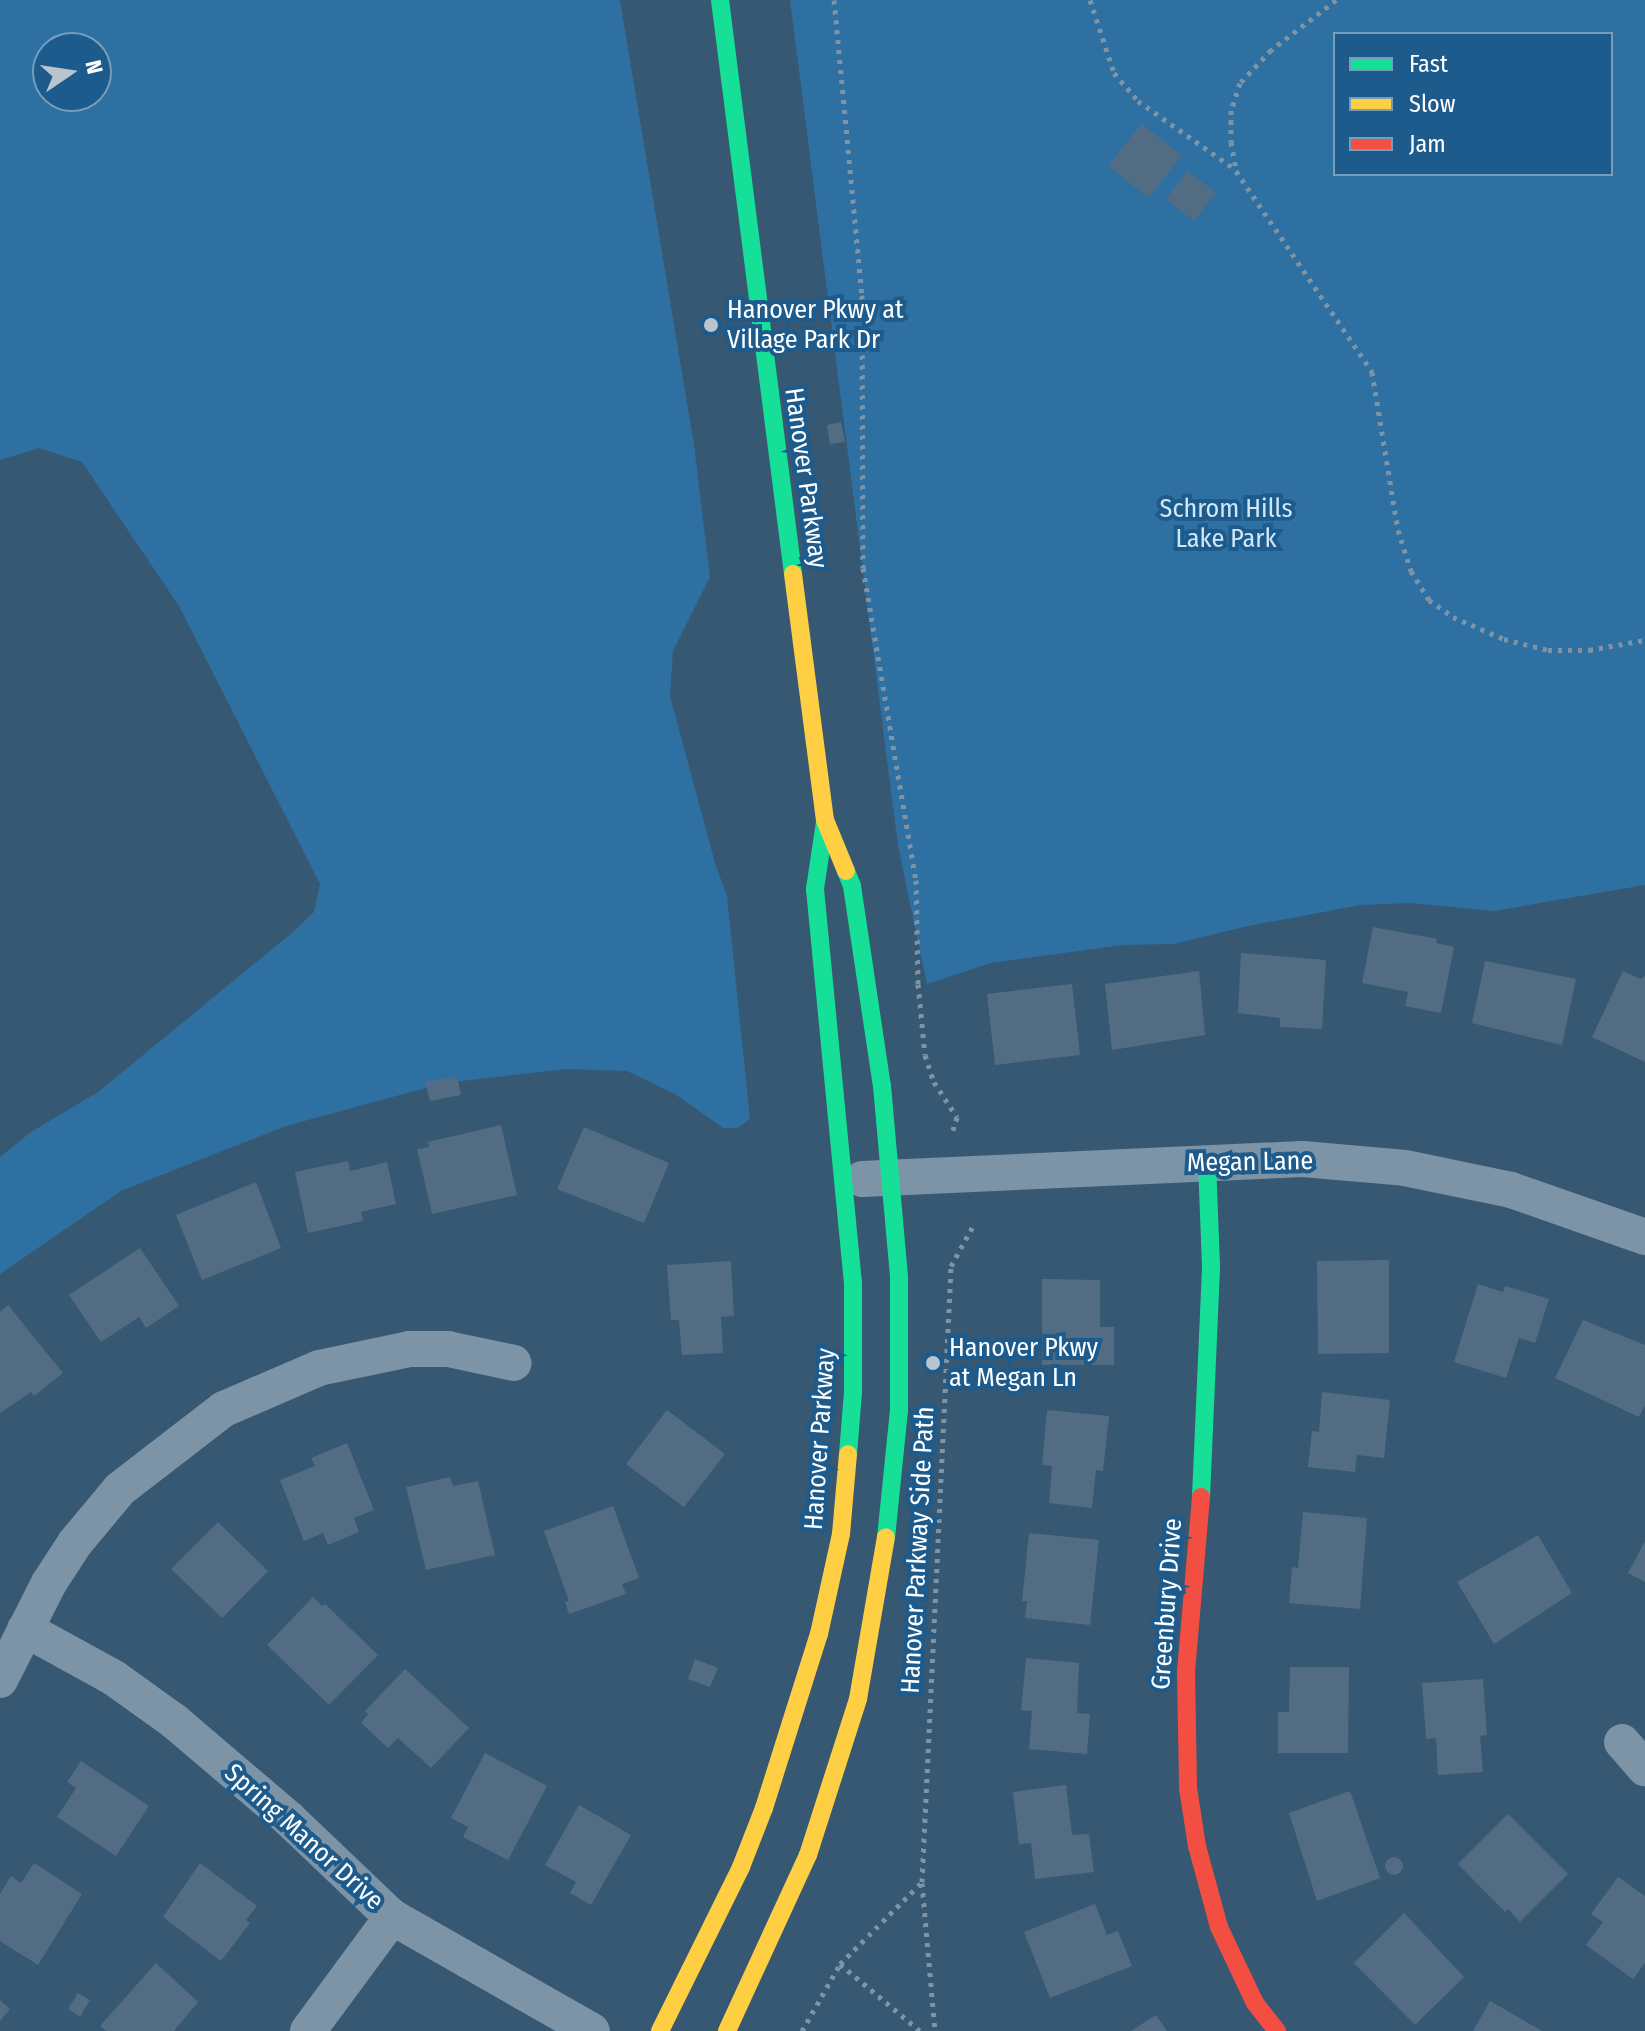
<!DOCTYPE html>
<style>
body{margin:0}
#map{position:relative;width:1645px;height:2031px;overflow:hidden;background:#365873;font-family:"Fira Sans Condensed",sans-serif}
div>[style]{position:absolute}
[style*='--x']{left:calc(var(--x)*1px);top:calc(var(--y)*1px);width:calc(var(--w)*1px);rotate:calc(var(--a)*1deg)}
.green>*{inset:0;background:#2e70a1}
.building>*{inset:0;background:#526d83}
.round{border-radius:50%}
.path>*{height:5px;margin-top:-2.5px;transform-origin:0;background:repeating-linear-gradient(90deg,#7d94a7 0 4px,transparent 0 10px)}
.street>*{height:36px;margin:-18px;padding:0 18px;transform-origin:18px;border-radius:18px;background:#7d94a7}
.fast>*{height:18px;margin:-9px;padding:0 9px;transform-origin:9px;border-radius:9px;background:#16e098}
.slow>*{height:18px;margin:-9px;padding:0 9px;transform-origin:9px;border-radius:9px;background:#ffcf43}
.jam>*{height:18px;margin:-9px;padding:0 9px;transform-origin:9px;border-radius:9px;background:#f24e42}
.dots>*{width:22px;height:22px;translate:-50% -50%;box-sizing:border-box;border:4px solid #1d5b8c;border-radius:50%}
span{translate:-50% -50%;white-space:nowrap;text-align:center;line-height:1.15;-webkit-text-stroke:8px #1d5b8c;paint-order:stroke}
.poi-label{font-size:26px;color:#fff}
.left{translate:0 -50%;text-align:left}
.street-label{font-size:26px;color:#fff}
.park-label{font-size:26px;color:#cee7f9}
.legend{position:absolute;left:1333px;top:32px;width:280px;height:144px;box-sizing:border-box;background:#1d5b8c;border:2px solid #779dba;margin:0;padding:10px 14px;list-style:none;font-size:24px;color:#fff}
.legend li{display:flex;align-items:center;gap:16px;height:40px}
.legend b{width:40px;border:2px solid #779dba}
.north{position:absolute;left:32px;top:32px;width:80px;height:80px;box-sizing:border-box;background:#1d5b8c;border:2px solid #779dba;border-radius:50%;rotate:77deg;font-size:22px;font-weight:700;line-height:32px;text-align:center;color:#fff}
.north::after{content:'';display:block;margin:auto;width:28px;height:36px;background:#b9c5ce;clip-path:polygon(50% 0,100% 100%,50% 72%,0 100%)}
</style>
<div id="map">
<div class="green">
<i style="clip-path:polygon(evenodd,0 0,620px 0,694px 445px,710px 577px,673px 651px,670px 696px,715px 863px,727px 896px,750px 1119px,737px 1128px,723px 1128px,675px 1094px,627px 1071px,566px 1069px,444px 1083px,286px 1126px,121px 1191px,0 1274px,0 1157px,31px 1132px,98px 1092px,293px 932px,314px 912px,320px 884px,179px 606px,82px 462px,39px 448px,0 460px,0 0,48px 48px,96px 48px,96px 96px,48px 96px,48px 48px)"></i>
<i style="clip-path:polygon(evenodd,790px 0,1645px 0,1645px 885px,1494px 911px,1410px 903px,1361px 905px,1248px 926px,1174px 944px,1123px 945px,991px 963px,927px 984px,898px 846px,790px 0,1335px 34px,1611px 34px,1611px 174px,1335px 174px,1335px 34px)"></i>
</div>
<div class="building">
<i style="clip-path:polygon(1141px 124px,1182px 155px,1149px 198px,1108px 166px)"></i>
<i style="clip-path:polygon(1188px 171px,1216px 193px,1194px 221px,1166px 199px)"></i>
<i style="clip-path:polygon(841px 422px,845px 442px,830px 444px,827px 425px)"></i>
<i style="clip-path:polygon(1373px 927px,1437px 939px,1436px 943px,1454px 947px,1441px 1013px,1405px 1006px,1408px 992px,1362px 983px)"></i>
<i style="clip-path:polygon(1241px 953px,1326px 960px,1322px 1029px,1280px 1027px,1280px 1018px,1238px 1013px)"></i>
<i style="clip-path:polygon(1485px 961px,1576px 979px,1562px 1045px,1472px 1023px)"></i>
<i style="clip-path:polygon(1199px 971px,1205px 1035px,1112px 1050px,1105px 984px)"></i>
<i style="clip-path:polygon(1623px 971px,1641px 979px,1645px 976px,1645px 1062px,1592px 1037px)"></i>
<i style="clip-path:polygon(1072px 984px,1080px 1055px,995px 1065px,987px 994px)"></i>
<i style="clip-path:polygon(457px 1076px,461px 1095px,430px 1101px,425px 1082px)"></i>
<i style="clip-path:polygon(501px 1125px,517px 1195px,432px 1214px,417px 1149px,429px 1147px,428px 1142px)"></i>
<i style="clip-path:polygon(584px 1127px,669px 1163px,644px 1223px,557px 1189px)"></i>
<i style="clip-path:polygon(348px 1161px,350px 1171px,387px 1162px,396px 1204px,361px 1212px,363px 1221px,308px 1233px,295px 1172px)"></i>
<i style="clip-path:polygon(256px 1182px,281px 1248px,202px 1280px,176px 1215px)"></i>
<i style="clip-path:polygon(140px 1248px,179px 1306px,146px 1328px,139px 1317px,101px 1342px,69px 1295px)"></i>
<i style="clip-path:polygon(1389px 1260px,1389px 1353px,1318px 1354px,1317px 1261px)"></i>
<i style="clip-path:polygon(731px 1261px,734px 1316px,721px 1317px,723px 1353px,682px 1355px,679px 1320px,671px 1320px,667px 1265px)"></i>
<i style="clip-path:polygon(1042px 1279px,1100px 1280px,1100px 1327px,1114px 1327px,1114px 1365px,1042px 1365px)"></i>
<i style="clip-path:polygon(1478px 1284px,1503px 1292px,1505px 1286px,1549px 1299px,1535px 1343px,1519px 1338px,1506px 1378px,1454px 1362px)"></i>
<i style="clip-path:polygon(8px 1305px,63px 1373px,34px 1396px,31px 1392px,0 1413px,0 1312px)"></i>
<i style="clip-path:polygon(1583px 1320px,1645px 1345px,1645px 1405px,1639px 1417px,1555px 1378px)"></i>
<i style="clip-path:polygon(1322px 1392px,1390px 1400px,1384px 1458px,1357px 1455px,1355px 1472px,1308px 1467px,1312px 1431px,1319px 1432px)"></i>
<i style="clip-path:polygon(667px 1410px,725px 1454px,684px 1507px,626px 1464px)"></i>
<i style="clip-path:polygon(1047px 1410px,1109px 1416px,1103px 1471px,1096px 1470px,1092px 1508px,1049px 1503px,1052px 1466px,1042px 1465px)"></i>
<i style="clip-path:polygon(347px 1443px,374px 1510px,354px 1518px,359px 1532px,328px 1545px,323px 1533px,304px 1541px,280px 1480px,315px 1466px,311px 1458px)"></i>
<i style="clip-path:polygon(450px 1477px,453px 1486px,478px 1481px,495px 1555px,426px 1570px,406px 1487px)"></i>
<i style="clip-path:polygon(613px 1506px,639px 1578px,622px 1584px,626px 1594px,569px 1614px,565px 1602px,569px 1601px,544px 1531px)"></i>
<i style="clip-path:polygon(1303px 1512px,1367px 1518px,1360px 1609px,1289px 1603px,1292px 1567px,1298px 1568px)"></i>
<i style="clip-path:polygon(218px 1522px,268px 1571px,222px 1618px,171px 1569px)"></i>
<i style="clip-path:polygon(1029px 1533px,1099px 1540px,1090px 1625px,1025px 1618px,1027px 1601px,1022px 1601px)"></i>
<i style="clip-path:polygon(1538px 1535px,1572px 1593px,1494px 1644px,1457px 1582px)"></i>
<i style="clip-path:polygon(1645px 1541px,1645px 1582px,1628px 1573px)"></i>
<i style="clip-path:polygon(313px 1597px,322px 1606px,325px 1604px,378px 1655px,329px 1705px,267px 1645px)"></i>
<i style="clip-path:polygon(1026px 1658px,1079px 1663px,1077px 1713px,1090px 1714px,1087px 1754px,1029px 1749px,1032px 1711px,1021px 1710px)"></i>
<i style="clip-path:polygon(695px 1659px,718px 1668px,710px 1687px,688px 1679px)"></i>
<i style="clip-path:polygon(1290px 1667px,1349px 1667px,1348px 1753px,1278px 1753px,1278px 1712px,1289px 1712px)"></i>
<i style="clip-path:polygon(405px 1669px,469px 1728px,431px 1768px,398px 1738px,388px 1748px,361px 1723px,368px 1714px,365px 1711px)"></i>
<i style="clip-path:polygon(1483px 1679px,1487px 1735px,1480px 1736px,1483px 1772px,1438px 1775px,1436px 1738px,1426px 1739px,1422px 1683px)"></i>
<i style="clip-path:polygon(485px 1753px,547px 1786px,508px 1860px,463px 1837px,468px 1827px,451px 1818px)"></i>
<i style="clip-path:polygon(81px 1761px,149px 1806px,116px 1856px,57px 1817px,76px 1788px,67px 1782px)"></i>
<i style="clip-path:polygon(1066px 1785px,1072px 1835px,1089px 1834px,1094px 1872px,1035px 1879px,1031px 1843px,1019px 1844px,1013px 1792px)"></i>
<i style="clip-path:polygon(1350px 1791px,1380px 1878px,1317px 1901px,1289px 1813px)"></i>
<i style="clip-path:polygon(579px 1805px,631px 1835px,591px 1905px,570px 1893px,576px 1882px,545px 1865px)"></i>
<i style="clip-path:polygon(1508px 1814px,1568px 1874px,1520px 1922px,1508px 1909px,1505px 1912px,1458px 1864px)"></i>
<i class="round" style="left:1385px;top:1857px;width:18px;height:18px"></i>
<i style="clip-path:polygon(34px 1863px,82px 1894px,38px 1965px,0 1941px,0 1894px,11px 1876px,21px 1883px)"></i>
<i style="clip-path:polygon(200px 1863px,257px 1906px,246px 1920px,250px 1923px,221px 1961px,163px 1917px)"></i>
<i style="clip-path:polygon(1618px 1877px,1645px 1896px,1645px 1963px,1633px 1979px,1586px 1945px,1603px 1922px,1591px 1914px)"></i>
<i style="clip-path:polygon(1095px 1904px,1107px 1935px,1118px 1931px,1132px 1966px,1050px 1998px,1024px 1932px)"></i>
<i style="clip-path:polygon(1404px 1913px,1464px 1977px,1415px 2025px,1354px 1963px)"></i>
<i style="clip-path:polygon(156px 1963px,198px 2002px,174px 2031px,106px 2031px,100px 2026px)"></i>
<i style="clip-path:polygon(78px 1993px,90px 2000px,80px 2017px,68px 2009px)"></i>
<i style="clip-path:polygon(0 2000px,10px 2009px,0 2021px)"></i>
<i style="clip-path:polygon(1490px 2001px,1542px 2031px,1473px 2031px)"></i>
<i style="clip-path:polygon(1156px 2015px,1167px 2031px,1131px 2031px)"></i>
</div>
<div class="path">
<i style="--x:834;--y:0;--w:296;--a:84.6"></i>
<i style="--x:862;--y:295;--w:273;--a:89.8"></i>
<i style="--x:863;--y:568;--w:316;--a:80.4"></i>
<i style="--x:916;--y:880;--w:104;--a:88.9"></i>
<i style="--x:918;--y:984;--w:71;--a:84.4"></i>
<i style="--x:925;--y:1055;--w:28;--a:72"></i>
<i style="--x:934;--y:1082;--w:42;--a:56.7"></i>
<i style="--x:957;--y:1117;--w:14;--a:107"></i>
<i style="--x:1090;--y:0;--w:77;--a:71.8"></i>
<i style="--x:1114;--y:73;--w:37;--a:49"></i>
<i style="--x:1138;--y:101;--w:120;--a:35.1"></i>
<i style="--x:1336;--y:0;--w:82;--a:142.4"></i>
<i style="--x:1271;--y:50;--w:45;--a:133.2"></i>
<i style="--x:1240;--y:83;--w:28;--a:108"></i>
<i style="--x:1231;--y:110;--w:32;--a:90"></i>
<i style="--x:1231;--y:142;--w:29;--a:80"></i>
<i style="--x:1236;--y:171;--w:243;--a:55.9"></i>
<i style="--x:1372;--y:372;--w:160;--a:80.7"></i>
<i style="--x:1398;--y:530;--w:43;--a:72.4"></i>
<i style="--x:1411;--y:571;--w:34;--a:58"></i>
<i style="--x:1429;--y:600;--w:29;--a:35"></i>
<i style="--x:1453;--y:617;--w:56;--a:23.3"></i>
<i style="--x:1504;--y:639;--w:45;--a:14"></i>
<i style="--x:1548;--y:650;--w:41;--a:0"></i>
<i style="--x:1589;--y:650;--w:57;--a:-10.1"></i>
<i style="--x:922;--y:1883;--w:149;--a:85"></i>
<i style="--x:840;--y:1964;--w:104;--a:39.9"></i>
<i style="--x:802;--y:2031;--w:77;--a:-60.4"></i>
<i style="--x:840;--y:1964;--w:116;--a:-45"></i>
<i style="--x:922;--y:1882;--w:617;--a:-87.3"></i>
<i style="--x:951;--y:1266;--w:46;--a:-61.2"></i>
</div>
<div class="street">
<i style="--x:862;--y:1179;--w:441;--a:-2.6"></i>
<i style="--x:1303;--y:1159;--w:102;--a:5"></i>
<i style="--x:1405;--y:1168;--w:108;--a:11.7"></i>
<i style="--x:1511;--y:1190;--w:142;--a:19.3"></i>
<i style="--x:25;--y:1629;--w:102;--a:28.8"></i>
<i style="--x:114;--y:1678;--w:74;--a:35.6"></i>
<i style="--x:174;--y:1721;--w:151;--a:40.4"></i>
<i style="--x:289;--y:1819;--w:142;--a:43.6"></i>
<i style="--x:392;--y:1917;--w:230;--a:29.7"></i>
<i style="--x:0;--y:1680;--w:109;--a:-63.2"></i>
<i style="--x:49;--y:1583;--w:48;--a:-57"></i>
<i style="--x:75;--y:1543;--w:70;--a:-50.2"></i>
<i style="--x:120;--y:1489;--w:131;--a:-37.6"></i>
<i style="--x:224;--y:1409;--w:103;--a:-23.3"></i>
<i style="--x:319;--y:1368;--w:92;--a:-11.9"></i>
<i style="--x:409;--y:1349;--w:39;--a:0"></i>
<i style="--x:448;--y:1349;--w:67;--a:12"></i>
<i style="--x:1622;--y:1742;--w:35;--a:49"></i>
<i style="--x:308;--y:2031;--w:142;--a:-53.6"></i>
</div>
<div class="fast">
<i style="--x:720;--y:0;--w:579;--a:82.75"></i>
<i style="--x:825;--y:822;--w:68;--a:98.5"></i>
<i style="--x:815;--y:889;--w:395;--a:84.5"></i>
<i style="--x:853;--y:1282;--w:110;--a:90"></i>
<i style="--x:853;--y:1392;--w:62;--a:94.6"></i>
<i style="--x:846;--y:871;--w:16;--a:68"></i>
<i style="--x:852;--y:886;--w:202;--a:81.5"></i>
<i style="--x:882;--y:1086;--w:192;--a:84.9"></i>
<i style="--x:899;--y:1277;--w:133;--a:90"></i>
<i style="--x:899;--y:1410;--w:128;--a:95.8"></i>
<i style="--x:1201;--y:1497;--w:231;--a:-87.5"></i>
<i style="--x:1211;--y:1266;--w:104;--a:-92.2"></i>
</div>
<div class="slow">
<i style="--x:793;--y:574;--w:248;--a:82.6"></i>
<i style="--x:825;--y:820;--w:55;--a:67.6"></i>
<i style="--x:660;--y:2031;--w:183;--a:-63.7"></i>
<i style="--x:741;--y:1867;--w:63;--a:-68.7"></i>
<i style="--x:764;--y:1808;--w:182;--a:-72.5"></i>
<i style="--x:819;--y:1634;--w:102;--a:-77.6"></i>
<i style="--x:841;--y:1534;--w:80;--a:-85"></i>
<i style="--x:727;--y:2031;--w:194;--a:-65.3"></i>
<i style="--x:808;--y:1855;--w:164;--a:-72.2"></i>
<i style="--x:858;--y:1699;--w:164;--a:-80.2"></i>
</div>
<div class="jam">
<i style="--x:1201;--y:1497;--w:175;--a:94.9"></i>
<i style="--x:1186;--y:1671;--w:117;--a:89"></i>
<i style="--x:1188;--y:1788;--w:59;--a:81.2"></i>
<i style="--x:1197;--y:1846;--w:84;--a:74.8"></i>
<i style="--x:1219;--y:1927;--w:84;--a:64.7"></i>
<i style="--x:1255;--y:2003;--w:36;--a:52"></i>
</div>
<div class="dots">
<i style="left:711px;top:325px;background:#b9c5ce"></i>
<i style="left:933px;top:1363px;background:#b9c5ce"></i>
</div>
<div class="poi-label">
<span class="left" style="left:727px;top:325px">Hanover Pkwy at<br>Village Park Dr</span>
<span class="left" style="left:949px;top:1363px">Hanover Pkwy<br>at Megan Ln</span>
</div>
<div class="street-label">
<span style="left:806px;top:478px;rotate:82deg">Hanover Parkway</span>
<span style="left:1250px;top:1162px;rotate:-1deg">Megan Lane</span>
<span style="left:820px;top:1439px;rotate:-86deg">Hanover Parkway</span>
<span style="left:918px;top:1550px;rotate:-87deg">Hanover Parkway Side Path</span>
<span style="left:1167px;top:1604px;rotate:-86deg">Greenbury Drive</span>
<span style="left:304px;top:1837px;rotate:42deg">Spring Manor Drive</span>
</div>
<div class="park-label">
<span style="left:1226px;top:524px">Schrom Hills<br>Lake Park</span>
</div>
<ul class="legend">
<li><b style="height:10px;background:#16e098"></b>Fast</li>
<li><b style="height:10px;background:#ffcf43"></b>Slow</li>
<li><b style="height:10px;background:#f24e42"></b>Jam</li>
</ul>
<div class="north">N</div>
</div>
